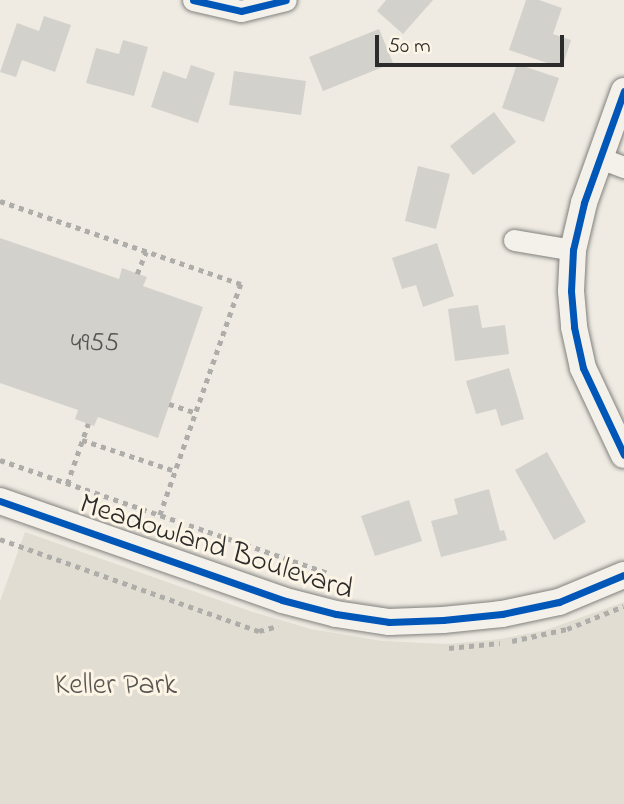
<!DOCTYPE html>
<style>
body{margin:0}
#map{position:relative;width:624px;height:804px;overflow:hidden;background:#efebe3;font-family:"Indie Flower",sans-serif}
div>[style]{position:absolute}
[style*='--x']{left:calc(var(--x)*1px);top:calc(var(--y)*1px);width:calc(var(--w)*1px);rotate:calc(var(--a)*1deg)}
.green>*{inset:0;background:#e1ddd2}
.building>*{inset:0;background:#d3d1cb}
.path>*{height:4.5px;margin-top:-2.25px;transform-origin:0;background:repeating-linear-gradient(90deg,#afada9 0 5px,transparent 0 10px)}
.roads{filter:drop-shadow(0 0 2px #83817e) drop-shadow(0 0 2px #83817e)}
.minor>*{height:21px;margin:-10.5px;padding:0 10.5px;transform-origin:10.5px;border-radius:10.5px;background:#f4f1eb}
.tertiary>*{height:26px;margin:-13px;padding:0 13px;transform-origin:13px;border-radius:13px;background:#f4f1eb}
.cycleway>*{height:7px;margin:-3.5px;padding:0 3.5px;transform-origin:3.5px;border-radius:3.5px;background:#0057b8}
span{translate:-50% -50%;white-space:nowrap;text-align:center;line-height:1.15;-webkit-text-stroke:6px #fcf5e5;paint-order:stroke}
.number-label{font-size:26px;color:#555453}
.number-label span{-webkit-text-stroke-width:0}
.street-label{font-size:30px;color:#2b2b2b}
.park-label{font-size:30px;color:#565451}
.scale{position:absolute;left:375px;top:35px;width:189px;height:32px;box-sizing:border-box;border:4px solid #2b2b2b;border-top:0;padding-left:9px;font-size:21px;line-height:24px;white-space:nowrap;color:#2b2b2b;-webkit-text-stroke:5px #fcf5e5;paint-order:stroke}
</style>
<div id="map">
<div class="green">
<i style="clip-path:polygon(25px 532px,253px 612px,311px 629px,382px 641px,448px 644px,500px 639px,546px 630px,624px 602px,624px 804px,0 804px,0 601px)"></i>
</div>
<div class="building">
<i style="clip-path:polygon(386px 0,433px 0,403px 34px,377px 11px)"></i>
<i style="clip-path:polygon(526px 0,539px 0,562px 8px,553px 34px,571px 40px,562px 68px,509px 50px)"></i>
<i style="clip-path:polygon(44px 16px,71px 25px,55px 72px,22px 60px,16px 77px,0 72px,17px 23px,39px 31px)"></i>
<i style="clip-path:polygon(379px 29px,393px 63px,323px 91px,309px 57px)"></i>
<i style="clip-path:polygon(123px 40px,148px 47px,134px 96px,86px 83px,96px 48px,119px 54px)"></i>
<i style="clip-path:polygon(517px 64px,559px 78px,544px 122px,502px 108px)"></i>
<i style="clip-path:polygon(191px 65px,215px 73px,198px 123px,151px 107px,163px 71px,186px 79px)"></i>
<i style="clip-path:polygon(234px 71px,306px 81px,301px 115px,229px 105px)"></i>
<i style="clip-path:polygon(494px 112px,516px 142px,473px 175px,450px 146px)"></i>
<i style="clip-path:polygon(418px 166px,450px 174px,436px 229px,405px 221px)"></i>
<i style="clip-path:polygon(0 238px,119px 279px,122px 268px,147px 277px,143px 286px,203px 307px,158px 438px,98px 417px,94px 426px,75px 419px,78px 410px,0 383px)"></i>
<i style="clip-path:polygon(437px 243px,454px 296px,423px 307px,416px 285px,402px 289px,392px 258px)"></i>
<i style="clip-path:polygon(478px 305px,482px 328px,505px 325px,509px 354px,455px 361px,448px 309px)"></i>
<i style="clip-path:polygon(509px 368px,524px 419px,501px 426px,496px 409px,476px 414px,466px 381px)"></i>
<i style="clip-path:polygon(547px 452px,586px 522px,554px 540px,515px 470px)"></i>
<i style="clip-path:polygon(489px 489px,500px 531px,504px 530px,507px 540px,441px 557px,431px 521px,458px 514px,454px 499px)"></i>
<i style="clip-path:polygon(409px 500px,422px 541px,375px 556px,361px 516px)"></i>
</div>
<div class="path">
<i style="--x:0;--y:201;--w:255;--a:19"></i>
<i style="--x:241;--y:284;--w:245;--a:109.3"></i>
<i style="--x:137;--y:274;--w:24;--a:-68"></i>
<i style="--x:169;--y:404;--w:28;--a:18"></i>
<i style="--x:82;--y:440;--w:98;--a:18.4"></i>
<i style="--x:0;--y:460;--w:348;--a:19"></i>
<i style="--x:67;--y:484;--w:64;--a:-70.7"></i>
<i style="--x:0;--y:539;--w:275;--a:19.6"></i>
<i style="--x:259;--y:631;--w:20;--a:-15"></i>
<i style="--x:512;--y:641;--w:56;--a:-12.3"></i>
<i style="--x:567;--y:629;--w:61;--a:-22"></i>
<i style="--x:449;--y:648;--w:51;--a:-5.6"></i>
</div>
<div class="roads">
<div class="minor">
<i style="--x:193;--y:0;--w:49;--a:12.9"></i>
<i style="--x:241;--y:11;--w:46;--a:-13.7"></i>
<i style="--x:600;--y:158;--w:26;--a:21"></i>
<i style="--x:514;--y:240;--w:60;--a:9.6"></i>
</div>
<div class="tertiary">
<i style="--x:624;--y:91;--w:119;--a:109.7"></i>
<i style="--x:584;--y:203;--w:48;--a:103.2"></i>
<i style="--x:573;--y:250;--w:41;--a:92.8"></i>
<i style="--x:571;--y:291;--w:36;--a:85"></i>
<i style="--x:574;--y:327;--w:42;--a:77.6"></i>
<i style="--x:583;--y:368;--w:96;--a:64.8"></i>
<i style="--x:0;--y:501;--w:299;--a:19.3"></i>
<i style="--x:282;--y:600;--w:56;--a:14.5"></i>
<i style="--x:336;--y:614;--w:54;--a:8.6"></i>
<i style="--x:389;--y:622;--w:54;--a:-2.1"></i>
<i style="--x:443;--y:620;--w:59;--a:-5.8"></i>
<i style="--x:502;--y:614;--w:58;--a:-11.9"></i>
<i style="--x:559;--y:602;--w:70;--a:-22.6"></i>
</div>
</div>
<div class="cycleway">
<i style="--x:193;--y:0;--w:49;--a:12.9"></i>
<i style="--x:241;--y:11;--w:46;--a:-13.7"></i>
<i style="--x:624;--y:91;--w:119;--a:109.7"></i>
<i style="--x:584;--y:203;--w:48;--a:103.2"></i>
<i style="--x:573;--y:250;--w:41;--a:92.8"></i>
<i style="--x:571;--y:291;--w:36;--a:85"></i>
<i style="--x:574;--y:327;--w:42;--a:77.6"></i>
<i style="--x:583;--y:368;--w:96;--a:64.8"></i>
<i style="--x:0;--y:501;--w:299;--a:19.3"></i>
<i style="--x:282;--y:600;--w:56;--a:14.5"></i>
<i style="--x:336;--y:614;--w:54;--a:8.6"></i>
<i style="--x:389;--y:622;--w:54;--a:-2.1"></i>
<i style="--x:443;--y:620;--w:59;--a:-5.8"></i>
<i style="--x:502;--y:614;--w:58;--a:-11.9"></i>
<i style="--x:559;--y:602;--w:70;--a:-22.6"></i>
</div>
<div class="number-label">
<span style="left:95px;top:345px">4955</span>
</div>
<div class="street-label">
<span style="left:216px;top:548px;rotate:18deg">Meadowland Boulevard</span>
</div>
<div class="park-label">
<span style="left:116px;top:686px">Keller Park</span>
</div>
<div class="scale">50 m</div>
</div>
